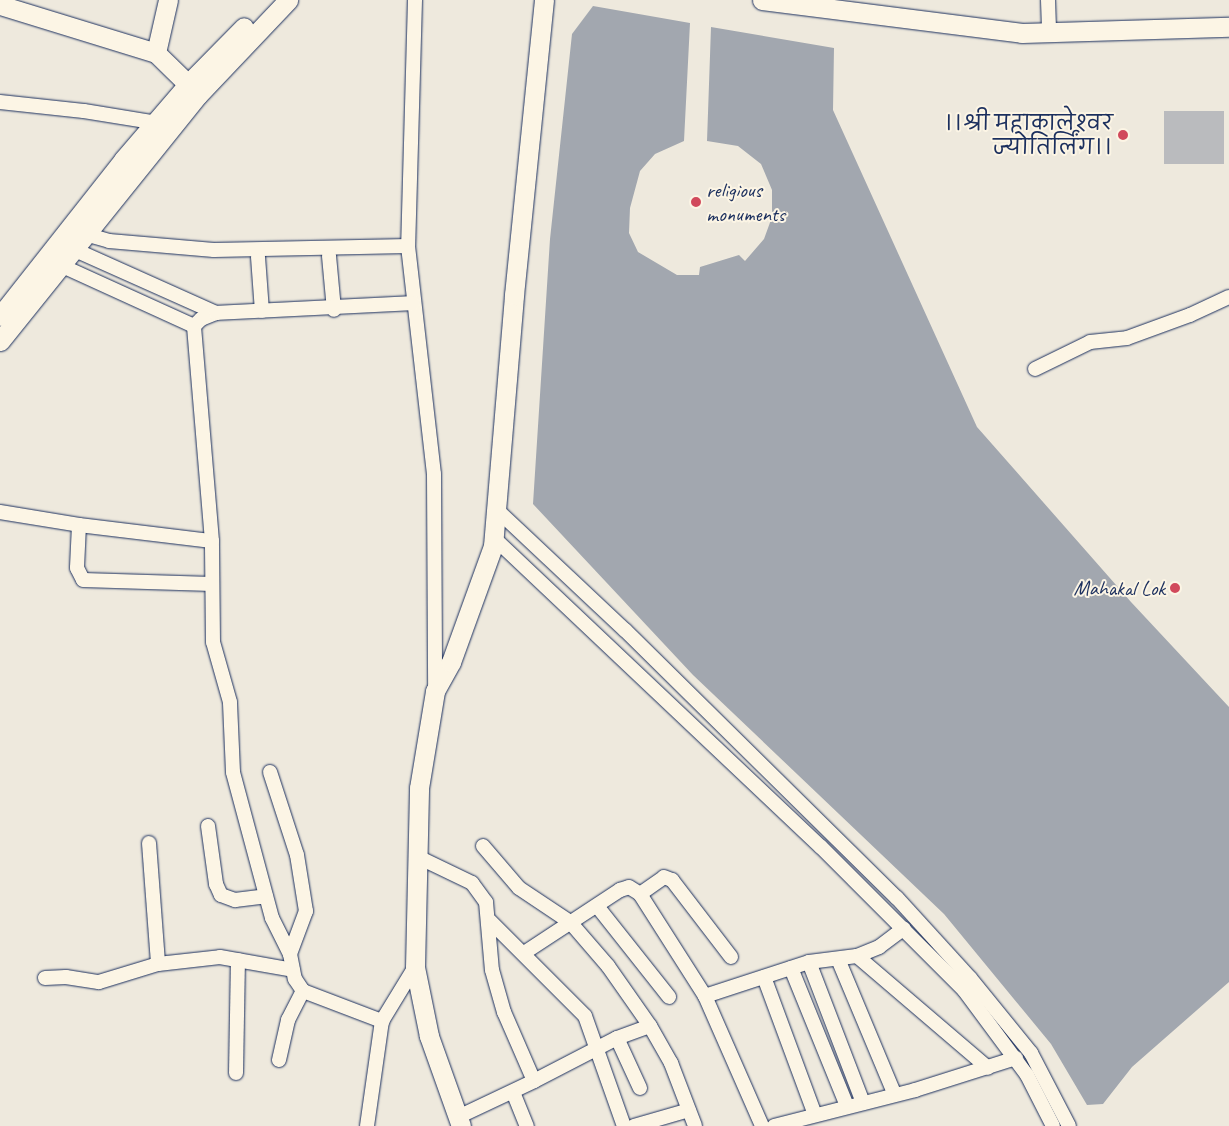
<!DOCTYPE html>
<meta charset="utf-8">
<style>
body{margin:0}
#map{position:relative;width:1229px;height:1126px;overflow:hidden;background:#eee9dd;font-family:Caveat,"Playpen Sans Deva",sans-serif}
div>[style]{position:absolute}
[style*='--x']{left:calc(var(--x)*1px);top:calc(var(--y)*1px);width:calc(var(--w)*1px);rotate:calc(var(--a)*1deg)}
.water>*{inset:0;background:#a2a7af}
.building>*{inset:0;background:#babbbe}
.roads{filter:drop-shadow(0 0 1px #1b2f5e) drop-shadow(0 0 1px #1b2f5e)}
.street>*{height:14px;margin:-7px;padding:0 7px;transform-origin:7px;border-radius:7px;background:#fcf5e5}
.secondary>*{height:19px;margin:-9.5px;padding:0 9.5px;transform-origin:9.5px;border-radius:9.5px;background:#fcf5e5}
.dots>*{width:14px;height:14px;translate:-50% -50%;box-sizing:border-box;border:2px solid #fcf5e5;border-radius:50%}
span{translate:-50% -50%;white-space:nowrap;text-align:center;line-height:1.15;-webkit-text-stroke:4px #fcf5e5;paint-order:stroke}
.poi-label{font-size:21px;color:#1b2f5e}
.right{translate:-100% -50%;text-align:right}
.left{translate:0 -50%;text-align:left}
</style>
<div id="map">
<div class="water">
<i style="clip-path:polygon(593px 6px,690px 23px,684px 141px,655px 154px,640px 171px,630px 208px,629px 233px,638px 252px,677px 275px,699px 275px,700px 267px,739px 255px,745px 261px,764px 239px,772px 217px,772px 190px,761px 164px,738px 146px,707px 141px,711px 27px,834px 48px,833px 110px,977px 427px,1131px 602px,1229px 707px,1229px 982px,1132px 1067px,1103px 1104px,1087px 1105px,1051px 1044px,944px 914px,693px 675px,533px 504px,550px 239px,572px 34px)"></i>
</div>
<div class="building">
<i style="clip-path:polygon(1164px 111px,1224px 111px,1224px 164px,1164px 164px)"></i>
</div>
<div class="roads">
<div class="street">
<i style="--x:415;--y:0;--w:246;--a:91.6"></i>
<i style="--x:408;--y:246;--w:229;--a:83.5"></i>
<i style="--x:434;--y:474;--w:216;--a:89.7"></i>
<i style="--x:1048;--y:0;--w:31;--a:88"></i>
<i style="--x:0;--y:102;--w:84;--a:6.1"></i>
<i style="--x:84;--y:111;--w:74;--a:9.3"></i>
<i style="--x:85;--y:234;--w:25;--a:16"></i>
<i style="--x:109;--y:241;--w:105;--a:4.9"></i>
<i style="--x:214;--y:250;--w:194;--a:-1.2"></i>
<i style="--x:73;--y:249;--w:157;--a:24.1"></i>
<i style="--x:329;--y:256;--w:54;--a:84.7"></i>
<i style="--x:258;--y:257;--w:54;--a:85.8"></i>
<i style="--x:60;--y:265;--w:147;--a:24.5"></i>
<i style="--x:1035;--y:369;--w:61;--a:-26.1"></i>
<i style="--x:1090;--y:342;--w:37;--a:-6"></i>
<i style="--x:1127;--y:338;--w:67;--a:-20.1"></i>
<i style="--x:1190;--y:315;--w:43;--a:-24.8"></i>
<i style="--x:497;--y:510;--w:175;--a:43.2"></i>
<i style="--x:625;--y:630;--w:382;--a:44.6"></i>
<i style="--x:897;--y:898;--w:108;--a:47.6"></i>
<i style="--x:970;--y:978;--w:97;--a:50.9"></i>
<i style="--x:1031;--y:1053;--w:82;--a:62.5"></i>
<i style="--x:0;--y:512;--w:80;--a:9.3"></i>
<i style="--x:79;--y:525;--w:134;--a:6.9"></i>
<i style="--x:79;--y:525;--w:43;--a:92.7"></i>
<i style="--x:77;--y:568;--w:13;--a:63"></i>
<i style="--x:83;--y:580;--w:129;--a:1.8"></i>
<i style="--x:494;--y:538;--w:450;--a:43.4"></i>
<i style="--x:821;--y:847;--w:202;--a:45"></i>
<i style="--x:964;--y:990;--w:106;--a:53.5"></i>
<i style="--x:1027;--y:1075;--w:57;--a:63"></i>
<i style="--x:270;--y:772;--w:87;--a:72"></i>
<i style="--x:297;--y:855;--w:57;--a:80.9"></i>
<i style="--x:306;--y:911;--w:46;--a:110.4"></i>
<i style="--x:290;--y:954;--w:25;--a:79"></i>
<i style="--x:295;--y:979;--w:14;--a:56"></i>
<i style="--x:303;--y:991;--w:85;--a:20.8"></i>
<i style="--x:208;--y:826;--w:59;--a:82.1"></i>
<i style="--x:216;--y:884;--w:12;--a:66"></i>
<i style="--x:221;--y:895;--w:15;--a:20"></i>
<i style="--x:235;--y:900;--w:31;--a:-7"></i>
<i style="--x:149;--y:843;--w:121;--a:85.7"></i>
<i style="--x:483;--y:846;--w:55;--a:49.4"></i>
<i style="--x:519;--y:888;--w:61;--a:33.7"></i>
<i style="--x:570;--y:922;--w:58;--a:49.2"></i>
<i style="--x:608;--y:966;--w:73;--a:55"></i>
<i style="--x:418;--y:857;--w:60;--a:25.7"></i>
<i style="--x:472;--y:883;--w:24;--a:54"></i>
<i style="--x:486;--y:902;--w:68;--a:85"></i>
<i style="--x:492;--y:970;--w:44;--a:74.1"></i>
<i style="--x:504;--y:1012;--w:75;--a:66.5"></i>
<i style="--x:534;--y:1081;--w:93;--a:-27.4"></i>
<i style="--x:617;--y:1038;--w:35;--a:-20"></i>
<i style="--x:650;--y:1026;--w:43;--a:60.4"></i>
<i style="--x:671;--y:1063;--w:67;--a:69.1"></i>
<i style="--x:640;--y:894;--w:29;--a:-35"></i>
<i style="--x:664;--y:877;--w:9;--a:21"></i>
<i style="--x:672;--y:880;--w:97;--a:52.5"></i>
<i style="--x:597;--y:906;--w:116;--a:51.6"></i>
<i style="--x:490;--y:921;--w:134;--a:45"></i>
<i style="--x:585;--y:1016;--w:117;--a:70.5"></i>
<i style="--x:524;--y:953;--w:115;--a:-33.3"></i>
<i style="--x:620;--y:890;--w:9;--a:-18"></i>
<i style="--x:629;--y:887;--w:13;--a:32"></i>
<i style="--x:640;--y:894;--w:121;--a:57.5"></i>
<i style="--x:705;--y:996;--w:142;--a:66.3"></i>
<i style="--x:290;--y:954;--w:40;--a:-116.6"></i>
<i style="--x:272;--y:918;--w:151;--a:-105"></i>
<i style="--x:233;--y:772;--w:70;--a:-92.5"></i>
<i style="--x:230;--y:702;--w:62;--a:-105.8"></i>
<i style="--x:213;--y:642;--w:101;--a:-90.6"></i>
<i style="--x:212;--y:541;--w:216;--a:-94.8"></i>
<i style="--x:194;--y:326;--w:10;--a:-45"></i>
<i style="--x:201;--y:319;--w:16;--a:-22"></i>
<i style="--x:216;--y:313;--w:197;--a:-2.9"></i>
<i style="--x:857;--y:956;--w:172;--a:40.5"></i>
<i style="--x:838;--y:959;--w:147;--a:67.3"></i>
<i style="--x:809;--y:962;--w:151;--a:69"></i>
<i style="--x:791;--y:968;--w:149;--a:67.9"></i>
<i style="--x:764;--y:977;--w:147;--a:69.7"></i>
<i style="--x:45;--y:978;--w:21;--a:-3"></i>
<i style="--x:66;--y:977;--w:33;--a:9"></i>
<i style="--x:99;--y:982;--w:62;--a:-17"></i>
<i style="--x:158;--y:964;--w:62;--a:-6.4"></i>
<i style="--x:220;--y:957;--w:74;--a:10.1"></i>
<i style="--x:705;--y:996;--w:109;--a:-18.1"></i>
<i style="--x:809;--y:962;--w:48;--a:-7.1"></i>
<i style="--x:857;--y:956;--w:24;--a:-22"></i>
<i style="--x:879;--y:947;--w:31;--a:-37"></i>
<i style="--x:617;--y:1038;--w:55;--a:65.3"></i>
<i style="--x:279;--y:1060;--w:41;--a:-77.3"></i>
<i style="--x:288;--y:1020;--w:33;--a:-63"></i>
<i style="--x:236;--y:1073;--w:113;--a:-89"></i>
<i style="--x:513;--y:1092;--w:37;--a:68"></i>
<i style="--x:458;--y:1117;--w:84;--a:-25.3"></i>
<i style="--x:367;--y:1126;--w:106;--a:-81.9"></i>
<i style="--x:382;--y:1021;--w:63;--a:-58.6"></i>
<i style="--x:634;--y:1126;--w:57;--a:-16.2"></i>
<i style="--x:774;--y:1126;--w:146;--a:-14.3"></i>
<i style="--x:915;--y:1090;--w:106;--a:-17.6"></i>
</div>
<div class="secondary">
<i style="--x:168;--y:0;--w:54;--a:102.8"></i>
<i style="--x:156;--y:53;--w:56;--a:44.3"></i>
<i style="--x:762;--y:0;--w:262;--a:7.2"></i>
<i style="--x:1022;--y:33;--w:207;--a:-1.7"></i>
<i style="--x:0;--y:5;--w:163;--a:17.1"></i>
<i style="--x:0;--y:316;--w:199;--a:-51.7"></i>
<i style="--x:123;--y:160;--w:101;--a:-49.4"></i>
<i style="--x:189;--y:83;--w:78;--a:-45.5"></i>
<i style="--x:0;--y:341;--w:316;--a:-51.2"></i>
<i style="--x:198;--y:95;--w:131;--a:-46.5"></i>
<i style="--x:461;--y:1126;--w:96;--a:-109.6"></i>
<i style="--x:429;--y:1036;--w:70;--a:-101.5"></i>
<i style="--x:415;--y:967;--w:179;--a:-88.7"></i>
<i style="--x:419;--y:788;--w:98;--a:-80.6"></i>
<i style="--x:435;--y:691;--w:33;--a:-61"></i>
<i style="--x:451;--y:662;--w:123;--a:-70.1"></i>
<i style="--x:493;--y:546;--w:252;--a:-85.2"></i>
<i style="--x:514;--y:295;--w:297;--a:-84.2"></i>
</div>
</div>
<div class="dots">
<i style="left:1123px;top:135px;background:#d1495b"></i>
<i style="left:696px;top:202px;background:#d1495b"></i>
<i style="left:1175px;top:588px;background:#d1495b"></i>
</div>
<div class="poi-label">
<span class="right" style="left:1113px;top:135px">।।श्री महाकालेश्वर<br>ज्योतिर्लिंग।।</span>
<span class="left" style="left:706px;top:202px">religious<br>monuments</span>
<span class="right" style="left:1165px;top:588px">Mahakal Lok</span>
</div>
</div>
